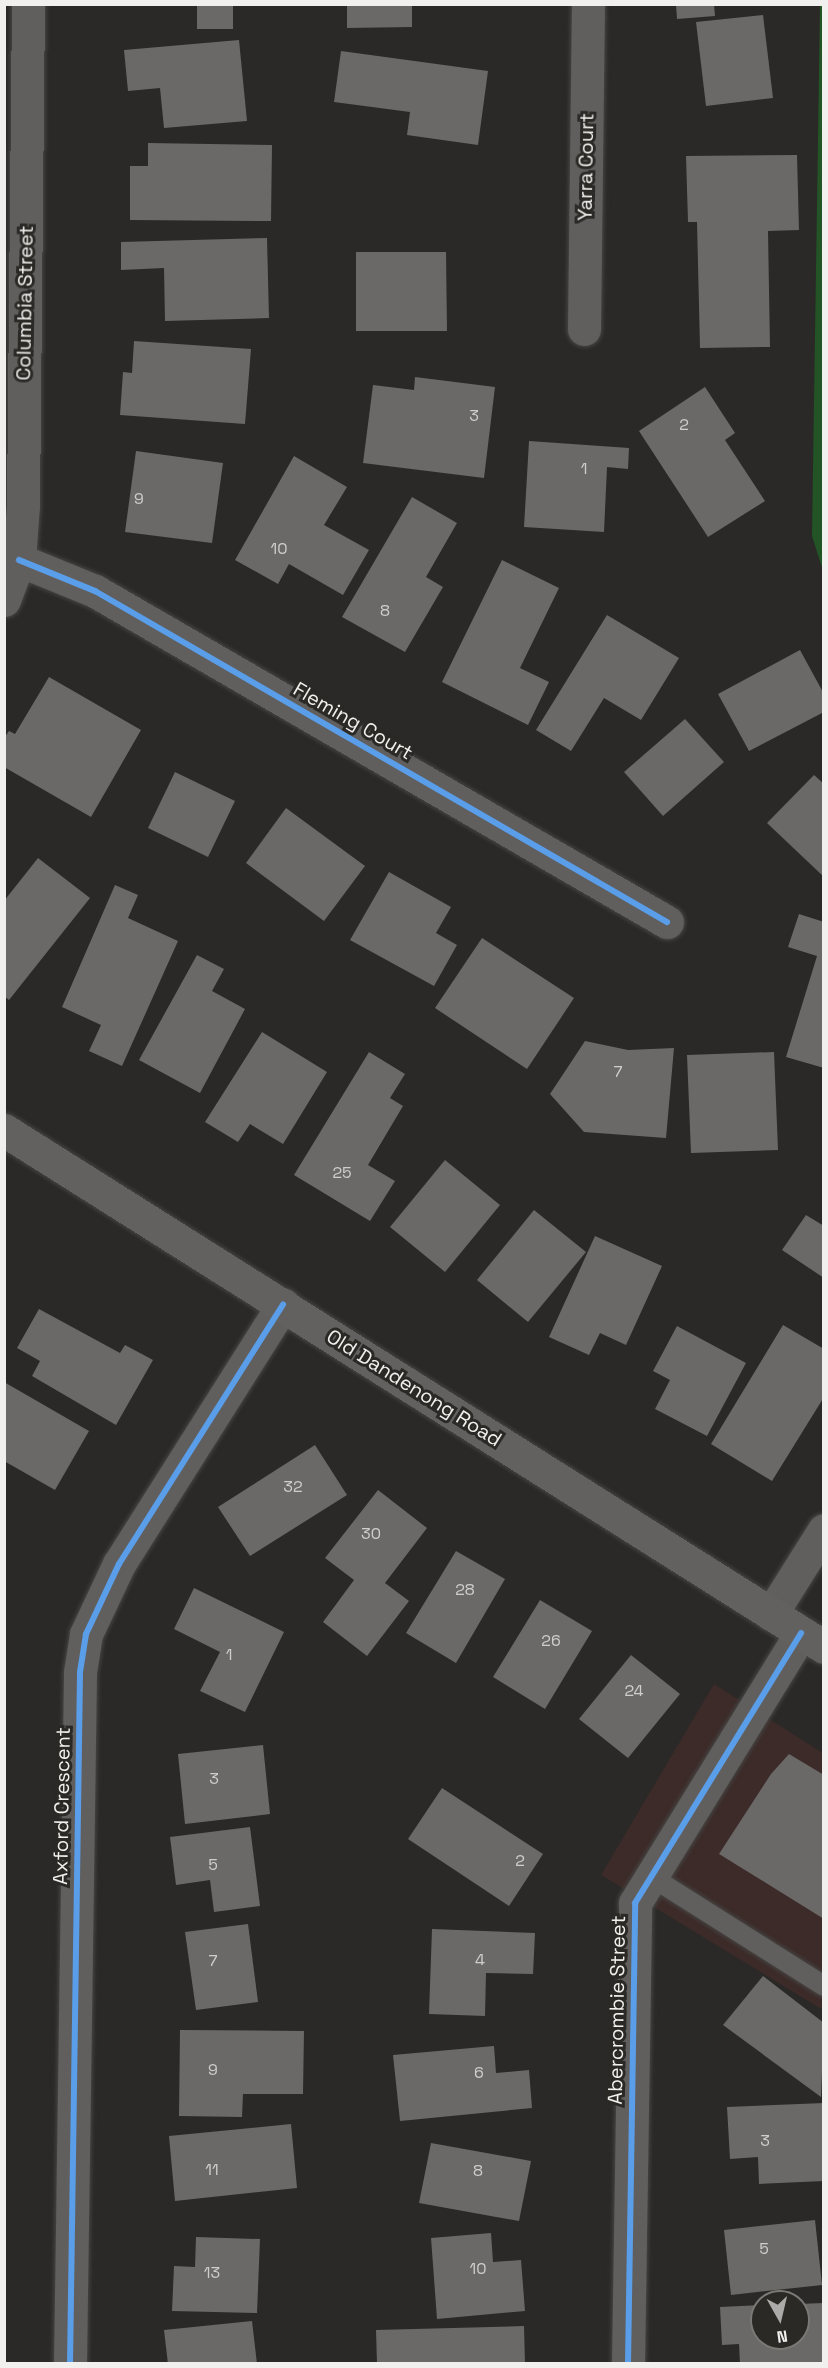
<!DOCTYPE html>
<style>
body{margin:0}
#map{position:relative;width:828px;height:2368px;overflow:hidden;background:#2a2927;font-family:"Space Grotesk",sans-serif}
div>[style]{position:absolute}
[style*='--x']{left:calc(var(--x)*1px);top:calc(var(--y)*1px);width:calc(var(--w)*1px);rotate:calc(var(--a)*1deg)}
.commercial>*{inset:0;background:#3c2b28}
.green>*{inset:0;background:#225426}
.building>*{inset:0;background:#6a6967}
.roads{filter:drop-shadow(0 0 2px #454544) drop-shadow(0 0 2px #454544)}
.lane>*{height:20px;margin:-10px;padding:0 10px;transform-origin:10px;border-radius:10px;background:#605f5e}
.street>*{height:33px;margin:-16.5px;padding:0 16.5px;transform-origin:16.5px;border-radius:16.5px;background:#605f5e}
.secondary>*{height:33px;margin:-16.5px;padding:0 16.5px;transform-origin:16.5px;border-radius:16.5px;background:#626160}
.cycleway>*{height:6px;margin:-3px;padding:0 3px;transform-origin:3px;border-radius:3px;background:#5a9eea}
span{translate:-50% -50%;white-space:nowrap;text-align:center;line-height:1.15;-webkit-text-stroke:6px #2b2926;paint-order:stroke}
.number-label{font-size:16px;color:#cfcecc}
.number-label span{-webkit-text-stroke-width:0}
.street-label{font-size:20px;color:#f1f0ee}
.frame{position:absolute;inset:0;border:6px solid #f1f0ee;pointer-events:none}
.north{position:absolute;left:750px;top:2290px;width:60px;height:60px;box-sizing:border-box;background:#2b2926;border:2px solid #7a7976;border-radius:50%;rotate:172deg;font-size:16px;font-weight:700;line-height:24px;text-align:center;color:#f1f0ee}
.north::after{content:'';display:block;margin:auto;width:21px;height:27px;background:#abaaa8;clip-path:polygon(50% 0,100% 100%,50% 72%,0 100%)}
</style>
<div id="map">
<div class="commercial">
<i style="clip-path:polygon(714px 1684px,823px 1753px,823px 2010px,601px 1875px)"></i>
</div>
<div class="green">
<i style="clip-path:polygon(823px 4px,824px 5px,823px 571px,812px 536px,820px 5px)"></i>
</div>
<div class="building">
<i style="clip-path:polygon(197px 4px,233px 4px,233px 29px,197px 29px)"></i>
<i style="clip-path:polygon(347px 4px,412px 4px,412px 27px,347px 28px)"></i>
<i style="clip-path:polygon(676px 4px,714px 4px,715px 16px,677px 19px)"></i>
<i style="clip-path:polygon(763px 15px,773px 98px,706px 106px,696px 22px)"></i>
<i style="clip-path:polygon(239px 40px,247px 121px,164px 128px,160px 88px,128px 91px,124px 50px)"></i>
<i style="clip-path:polygon(341px 51px,488px 71px,478px 145px,407px 135px,410px 112px,334px 102px)"></i>
<i style="clip-path:polygon(148px 143px,272px 145px,271px 221px,130px 220px,130px 166px,148px 166px)"></i>
<i style="clip-path:polygon(797px 155px,799px 230px,768px 231px,770px 347px,700px 348px,697px 222px,688px 222px,686px 156px)"></i>
<i style="clip-path:polygon(267px 238px,269px 318px,165px 321px,164px 268px,121px 270px,121px 242px)"></i>
<i style="clip-path:polygon(356px 252px,446px 252px,447px 331px,356px 331px)"></i>
<i style="clip-path:polygon(134px 341px,251px 349px,245px 424px,120px 415px,123px 372px,132px 373px)"></i>
<i style="clip-path:polygon(415px 377px,495px 387px,484px 478px,363px 463px,373px 385px,414px 390px)"></i>
<i style="clip-path:polygon(705px 387px,735px 433px,725px 440px,765px 501px,708px 537px,639px 431px)"></i>
<i style="clip-path:polygon(529px 441px,629px 448px,628px 469px,607px 467px,604px 532px,524px 527px)"></i>
<i style="clip-path:polygon(136px 451px,223px 463px,212px 543px,125px 532px)"></i>
<i style="clip-path:polygon(294px 456px,347px 487px,324px 525px,369px 550px,343px 595px,289px 564px,278px 584px,235px 560px)"></i>
<i style="clip-path:polygon(412px 497px,457px 523px,426px 577px,443px 587px,405px 652px,342px 617px)"></i>
<i style="clip-path:polygon(502px 560px,559px 588px,520px 668px,549px 682px,528px 725px,442px 682px)"></i>
<i style="clip-path:polygon(607px 615px,679px 658px,641px 720px,604px 698px,571px 751px,536px 730px)"></i>
<i style="clip-path:polygon(800px 650px,824px 694px,824px 712px,749px 751px,718px 694px)"></i>
<i style="clip-path:polygon(49px 677px,141px 730px,91px 817px,4px 767px,4px 738px,9px 731px,15px 734px)"></i>
<i style="clip-path:polygon(685px 719px,724px 762px,663px 816px,624px 772px)"></i>
<i style="clip-path:polygon(175px 772px,235px 801px,208px 857px,148px 828px)"></i>
<i style="clip-path:polygon(814px 775px,824px 784px,824px 877px,767px 823px)"></i>
<i style="clip-path:polygon(286px 808px,365px 866px,324px 921px,246px 863px)"></i>
<i style="clip-path:polygon(38px 858px,90px 898px,9px 1000px,4px 996px,4px 901px)"></i>
<i style="clip-path:polygon(389px 872px,451px 907px,436px 933px,457px 945px,434px 986px,350px 940px)"></i>
<i style="clip-path:polygon(115px 885px,138px 895px,128px 918px,178px 941px,122px 1066px,89px 1051px,101px 1025px,62px 1007px)"></i>
<i style="clip-path:polygon(799px 914px,824px 922px,824px 1068px,786px 1057px,817px 956px,788px 947px)"></i>
<i style="clip-path:polygon(482px 938px,574px 998px,527px 1069px,435px 1008px)"></i>
<i style="clip-path:polygon(197px 955px,224px 969px,212px 991px,245px 1009px,200px 1093px,139px 1060px)"></i>
<i style="clip-path:polygon(262px 1032px,327px 1072px,283px 1144px,250px 1124px,238px 1142px,205px 1122px)"></i>
<i style="clip-path:polygon(585px 1041px,628px 1050px,674px 1048px,666px 1138px,584px 1132px,550px 1094px)"></i>
<i style="clip-path:polygon(369px 1052px,405px 1074px,390px 1098px,403px 1106px,368px 1165px,395px 1181px,370px 1221px,294px 1175px)"></i>
<i style="clip-path:polygon(774px 1052px,778px 1150px,691px 1153px,687px 1055px)"></i>
<i style="clip-path:polygon(445px 1160px,500px 1205px,445px 1272px,390px 1227px)"></i>
<i style="clip-path:polygon(534px 1210px,586px 1252px,528px 1322px,477px 1280px)"></i>
<i style="clip-path:polygon(806px 1215px,824px 1226px,824px 1278px,782px 1250px)"></i>
<i style="clip-path:polygon(595px 1236px,662px 1266px,626px 1345px,600px 1333px,589px 1355px,549px 1337px)"></i>
<i style="clip-path:polygon(39px 1309px,120px 1353px,125px 1345px,153px 1360px,116px 1425px,32px 1376px,40px 1361px,17px 1348px)"></i>
<i style="clip-path:polygon(783px 1325px,824px 1349px,824px 1397px,772px 1481px,711px 1444px)"></i>
<i style="clip-path:polygon(677px 1326px,746px 1363px,707px 1436px,655px 1409px,670px 1380px,653px 1371px)"></i>
<i style="clip-path:polygon(4px 1382px,89px 1431px,55px 1490px,4px 1461px)"></i>
<i style="clip-path:polygon(315px 1445px,347px 1495px,250px 1556px,218px 1507px)"></i>
<i style="clip-path:polygon(378px 1490px,427px 1528px,385px 1583px,409px 1601px,367px 1656px,323px 1622px,354px 1580px,325px 1558px)"></i>
<i style="clip-path:polygon(456px 1551px,505px 1579px,456px 1663px,406px 1633px)"></i>
<i style="clip-path:polygon(194px 1588px,284px 1632px,245px 1712px,200px 1691px,220px 1652px,174px 1629px)"></i>
<i style="clip-path:polygon(540px 1600px,592px 1631px,545px 1709px,493px 1677px)"></i>
<i style="clip-path:polygon(631px 1655px,680px 1694px,628px 1758px,579px 1719px)"></i>
<i style="clip-path:polygon(263px 1745px,270px 1814px,185px 1824px,178px 1754px)"></i>
<i style="clip-path:polygon(789px 1754px,824px 1775px,824px 1919px,719px 1854px,771px 1774px)"></i>
<i style="clip-path:polygon(442px 1788px,543px 1854px,509px 1906px,408px 1839px)"></i>
<i style="clip-path:polygon(250px 1827px,260px 1906px,214px 1912px,210px 1880px,176px 1885px,170px 1837px)"></i>
<i style="clip-path:polygon(248px 1924px,258px 2002px,196px 2010px,185px 1932px)"></i>
<i style="clip-path:polygon(432px 1929px,535px 1933px,533px 1974px,486px 1973px,485px 2016px,429px 2014px)"></i>
<i style="clip-path:polygon(763px 1976px,824px 2023px,821px 2097px,723px 2025px)"></i>
<i style="clip-path:polygon(180px 2030px,304px 2031px,303px 2094px,243px 2094px,242px 2117px,179px 2116px)"></i>
<i style="clip-path:polygon(494px 2046px,496px 2073px,529px 2070px,532px 2108px,400px 2121px,393px 2055px)"></i>
<i style="clip-path:polygon(824px 2103px,824px 2181px,759px 2184px,758px 2157px,730px 2159px,727px 2107px)"></i>
<i style="clip-path:polygon(291px 2124px,297px 2188px,175px 2201px,169px 2136px)"></i>
<i style="clip-path:polygon(431px 2143px,531px 2161px,519px 2221px,419px 2203px)"></i>
<i style="clip-path:polygon(815px 2220px,822px 2285px,731px 2295px,724px 2230px)"></i>
<i style="clip-path:polygon(491px 2233px,493px 2262px,521px 2260px,525px 2311px,437px 2319px,431px 2238px)"></i>
<i style="clip-path:polygon(196px 2237px,260px 2239px,257px 2313px,172px 2311px,174px 2266px,195px 2267px)"></i>
<i style="clip-path:polygon(824px 2303px,824px 2364px,740px 2364px,739px 2344px,722px 2345px,720px 2307px,762px 2305px,762px 2338px,798px 2338px,798px 2304px)"></i>
<i style="clip-path:polygon(252px 2321px,257px 2364px,168px 2364px,164px 2330px)"></i>
<i style="clip-path:polygon(524px 2326px,525px 2364px,377px 2364px,376px 2330px)"></i>
</div>
<div class="roads">
<div class="lane">
<i style="--x:650;--y:1876;--w:206;--a:32.3"></i>
</div>
<div class="street">
<i style="--x:584;--y:329;--w:325;--a:-89.3"></i>
<i style="--x:19;--y:560;--w:82;--a:22.2"></i>
<i style="--x:95;--y:591;--w:661;--a:30.06"></i>
<i style="--x:4;--y:600;--w:43;--a:-69.4"></i>
<i style="--x:19;--y:560;--w:55;--a:-85.8"></i>
<i style="--x:23;--y:505;--w:501;--a:-89.43"></i>
<i style="--x:771;--y:1614;--w:99;--a:-57.8"></i>
<i style="--x:70;--y:2364;--w:692;--a:-89.17"></i>
<i style="--x:80;--y:1672;--w:38;--a:-81"></i>
<i style="--x:86;--y:1634;--w:77;--a:-64.8"></i>
<i style="--x:119;--y:1564;--w:307;--a:-57.7"></i>
<i style="--x:628;--y:2364;--w:461;--a:-89.1"></i>
<i style="--x:635;--y:1903;--w:317;--a:-58.4"></i>
</div>
<div class="secondary">
<i style="--x:4;--y:1130;--w:969;--a:32.23"></i>
</div>
</div>
<div class="cycleway">
<i style="--x:19;--y:560;--w:82;--a:22.2"></i>
<i style="--x:95;--y:591;--w:661;--a:30.06"></i>
<i style="--x:70;--y:2364;--w:692;--a:-89.17"></i>
<i style="--x:80;--y:1672;--w:38;--a:-81"></i>
<i style="--x:86;--y:1634;--w:77;--a:-64.8"></i>
<i style="--x:119;--y:1564;--w:307;--a:-57.7"></i>
<i style="--x:628;--y:2364;--w:461;--a:-89.1"></i>
<i style="--x:635;--y:1903;--w:317;--a:-58.4"></i>
</div>
<div class="number-label">
<span style="left:474px;top:416px">3</span>
<span style="left:684px;top:425px">2</span>
<span style="left:584px;top:469px">1</span>
<span style="left:139px;top:499px">9</span>
<span style="left:279px;top:549px">10</span>
<span style="left:385px;top:611px">8</span>
<span style="left:618px;top:1072px">7</span>
<span style="left:342px;top:1173px">25</span>
<span style="left:293px;top:1487px">32</span>
<span style="left:371px;top:1534px">30</span>
<span style="left:465px;top:1590px">28</span>
<span style="left:551px;top:1641px">26</span>
<span style="left:229px;top:1655px">1</span>
<span style="left:634px;top:1691px">24</span>
<span style="left:214px;top:1779px">3</span>
<span style="left:520px;top:1861px">2</span>
<span style="left:213px;top:1865px">5</span>
<span style="left:480px;top:1960px">4</span>
<span style="left:213px;top:1961px">7</span>
<span style="left:213px;top:2070px">9</span>
<span style="left:479px;top:2073px">6</span>
<span style="left:765px;top:2141px">3</span>
<span style="left:212px;top:2170px">11</span>
<span style="left:478px;top:2171px">8</span>
<span style="left:764px;top:2249px">5</span>
<span style="left:478px;top:2269px">10</span>
<span style="left:212px;top:2273px">13</span>
</div>
<div class="street-label">
<span style="left:586px;top:167px;rotate:-89deg">Yarra Court</span>
<span style="left:25px;top:303px;rotate:-89deg">Columbia Street</span>
<span style="left:353px;top:721px;rotate:30deg">Fleming Court</span>
<span style="left:414px;top:1388px;rotate:32deg">Old Dandenong Road</span>
<span style="left:62px;top:1806px;rotate:-89deg">Axford Crescent</span>
<span style="left:617px;top:2010px;rotate:-89deg">Abercrombie Street</span>
</div>
<div class="frame"></div>
<div class="north">N</div>
</div>
